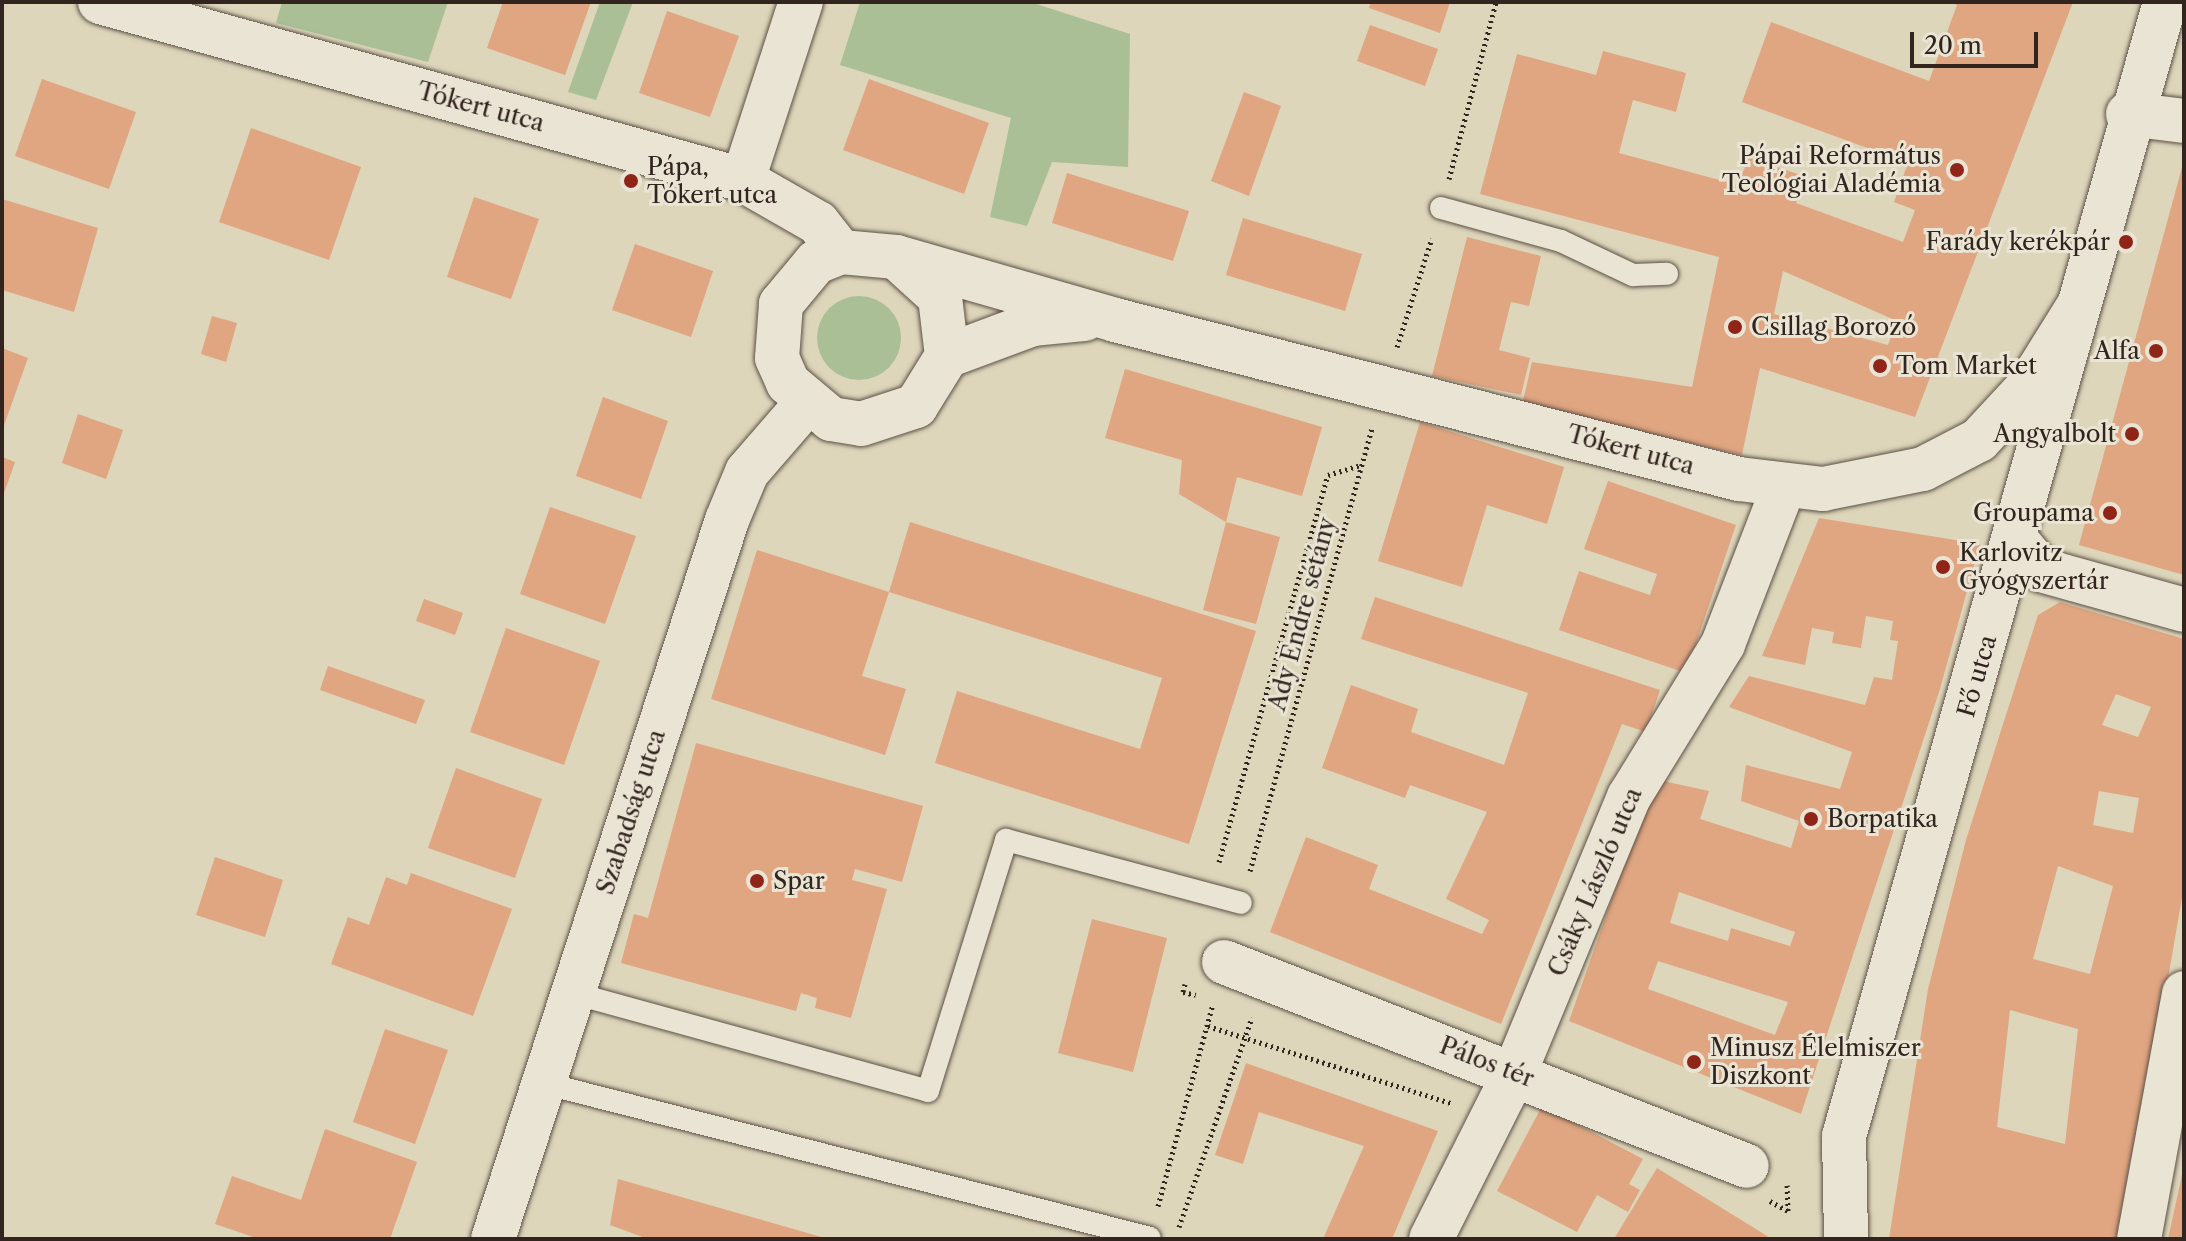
<!DOCTYPE html>
<meta charset="utf-8">
<style>
body{margin:0}
#map{position:relative;width:2186px;height:1241px;overflow:hidden;background:#ddd6bb;font-family:"Libre Caslon Text",serif}
div>[style]{position:absolute}
[style*='--x']{left:calc(var(--x)*1px);top:calc(var(--y)*1px);width:calc(var(--w)*1px);rotate:calc(var(--a)*1deg)}
.green>*{inset:0;background:#aabf96}
.round{border-radius:50%}
.building>*{inset:0;background:#e0a581}
.path>*{height:5px;margin-top:-2.5px;transform-origin:0;background:repeating-linear-gradient(90deg,#32241e 0 2px,transparent 0 6px)}
.roads{filter:drop-shadow(0 0 2px #5d5045) drop-shadow(0 0 2px #5d5045)}
.service>*{height:22px;margin:-11px;padding:0 11px;transform-origin:11px;border-radius:11px;background:#e9e4d3}
.minor>*{height:44px;margin:-22px;padding:0 22px;transform-origin:22px;border-radius:22px;background:#e9e4d3}
.dots>*{width:22px;height:22px;translate:-50% -50%;box-sizing:border-box;border:4px solid #e9e4d3;border-radius:50%}
span{translate:-50% -50%;white-space:nowrap;text-align:center;line-height:1.15;-webkit-text-stroke:6px #e9e4d3;paint-order:stroke}
.street-label{font-size:24px;color:#32241e}
.poi-label{font-size:24px;color:#32241e}
.right{translate:-100% -50%;text-align:right}
.left{translate:0 -50%;text-align:left}
.frame{position:absolute;inset:0;border:4px solid #32241e;pointer-events:none}
.scale{position:absolute;left:1910px;top:32px;width:128px;height:36px;box-sizing:border-box;border:4px solid #32241e;border-top:0;padding-left:10px;font-size:24px;line-height:28px;white-space:nowrap;color:#32241e;-webkit-text-stroke:6px #e9e4d3;paint-order:stroke}
</style>
<div id="map">
<div class="green">
<i style="clip-path:polygon(282px 2px,448px 2px,428px 62px,276px 23px)"></i>
<i style="clip-path:polygon(600px 2px,633px 2px,596px 100px,568px 92px)"></i>
<i style="clip-path:polygon(860px 2px,1030px 2px,1130px 34px,1128px 167px,1052px 162px,1027px 226px,990px 217px,1011px 118px,840px 65px)"></i>
<i class="round" style="left:817px;top:296px;width:84px;height:84px"></i>
</div>
<div class="building">
<i style="clip-path:polygon(503px 2px,591px 2px,565px 75px,487px 48px)"></i>
<i style="clip-path:polygon(1371px 2px,1450px 2px,1440px 33px,1369px 8px)"></i>
<i style="clip-path:polygon(evenodd,1951px 2px,2073px 2px,1915px 417px,1760px 368px,1742px 455px,1522px 405px,1532px 362px,1692px 387px,1719px 257px,1480px 194px,1517px 54px,1596px 75px,1603px 51px,1686px 73px,1676px 112px,1633px 100px,1619px 153px,1738px 185px,1749px 157px,1806px 177px,1796px 203px,1903px 242px,1915px 210px,1894px 202px,1908px 163px,1742px 102px,1771px 22px,1929px 81px,1957px 5px,1951px 2px,1783px 271px,1897px 321px,1888px 345px,1774px 314px,1783px 271px)"></i>
<i style="clip-path:polygon(667px 11px,739px 36px,710px 117px,639px 93px)"></i>
<i style="clip-path:polygon(1370px 25px,1438px 49px,1425px 86px,1357px 61px)"></i>
<i style="clip-path:polygon(42px 79px,136px 112px,109px 189px,15px 156px)"></i>
<i style="clip-path:polygon(869px 79px,989px 123px,964px 194px,843px 150px)"></i>
<i style="clip-path:polygon(1244px 92px,1281px 106px,1249px 196px,1211px 181px)"></i>
<i style="clip-path:polygon(251px 128px,361px 167px,329px 260px,219px 222px)"></i>
<i style="clip-path:polygon(2184px 160px,2184px 575px,2079px 545px)"></i>
<i style="clip-path:polygon(1067px 173px,1189px 211px,1173px 261px,1052px 223px)"></i>
<i style="clip-path:polygon(474px 197px,539px 219px,511px 299px,447px 277px)"></i>
<i style="clip-path:polygon(2px 199px,98px 228px,74px 312px,2px 290px)"></i>
<i style="clip-path:polygon(1243px 218px,1362px 254px,1345px 311px,1226px 275px)"></i>
<i style="clip-path:polygon(1467px 237px,1541px 256px,1529px 306px,1511px 302px,1499px 350px,1530px 358px,1521px 395px,1432px 376px)"></i>
<i style="clip-path:polygon(635px 244px,713px 271px,691px 337px,612px 310px)"></i>
<i style="clip-path:polygon(212px 316px,237px 323px,226px 362px,201px 354px)"></i>
<i style="clip-path:polygon(2px 348px,28px 358px,2px 431px)"></i>
<i style="clip-path:polygon(1125px 369px,1322px 427px,1302px 496px,1237px 477px,1226px 522px,1280px 537px,1256px 624px,1203px 610px,1226px 522px,1179px 494px,1182px 460px,1105px 438px)"></i>
<i style="clip-path:polygon(603px 397px,668px 421px,641px 499px,576px 476px)"></i>
<i style="clip-path:polygon(78px 414px,123px 430px,106px 479px,62px 463px)"></i>
<i style="clip-path:polygon(1420px 422px,1564px 467px,1547px 524px,1487px 505px,1462px 587px,1378px 561px)"></i>
<i style="clip-path:polygon(2px 457px,15px 462px,2px 499px)"></i>
<i style="clip-path:polygon(1608px 481px,1736px 525px,1686px 673px,1559px 630px,1579px 571px,1650px 595px,1657px 574px,1584px 549px)"></i>
<i style="clip-path:polygon(550px 507px,636px 536px,605px 624px,520px 594px)"></i>
<i style="clip-path:polygon(evenodd,1819px 518px,1980px 544px,1940px 689px,1801px 1114px,1569px 1021px,1654px 779px,1709px 791px,1700px 819px,1791px 848px,1799px 821px,1741px 801px,1746px 765px,1840px 789px,1852px 752px,1729px 707px,1749px 676px,1865px 705px,1874px 677px,1892px 680px,1898px 641px,1890px 640px,1893px 621px,1866px 616px,1861px 648px,1832px 643px,1834px 632px,1812px 628px,1805px 665px,1762px 656px,1819px 518px,1679px 892px,1795px 932px,1790px 946px,1731px 928px,1728px 941px,1670px 923px,1679px 892px,1819px 518px,1658px 961px,1788px 1002px,1775px 1035px,1648px 989px,1658px 961px)"></i>
<i style="clip-path:polygon(910px 522px,1256px 631px,1189px 844px,935px 763px,957px 691px,1140px 749px,1162px 678px,889px 592px)"></i>
<i style="clip-path:polygon(757px 550px,889px 592px,862px 676px,906px 689px,885px 755px,711px 699px)"></i>
<i style="clip-path:polygon(1375px 597px,1660px 690px,1646px 732px,1622px 724px,1501px 1024px,1270px 932px,1306px 837px,1378px 865px,1369px 889px,1482px 934px,1489px 920px,1446px 899px,1487px 812px,1410px 785px,1405px 798px,1322px 768px,1351px 685px,1418px 709px,1411px 732px,1504px 765px,1528px 693px,1361px 639px)"></i>
<i style="clip-path:polygon(424px 599px,463px 613px,455px 635px,416px 621px)"></i>
<i style="clip-path:polygon(evenodd,2060px 602px,2184px 639px,2184px 886px,2123px 1239px,1889px 1239px,1928px 989px,1966px 840px,2038px 615px,2060px 602px,2116px 694px,2151px 707px,2138px 737px,2102px 725px,2116px 694px,2060px 602px,2099px 791px,2139px 798px,2133px 833px,2093px 825px,2099px 791px,2060px 602px,2058px 866px,2113px 886px,2090px 974px,2033px 959px,2058px 866px,2060px 602px,2010px 1010px,2078px 1029px,2065px 1144px,1997px 1127px,2010px 1010px)"></i>
<i style="clip-path:polygon(506px 628px,600px 661px,564px 765px,470px 732px)"></i>
<i style="clip-path:polygon(328px 666px,425px 700px,416px 724px,320px 690px)"></i>
<i style="clip-path:polygon(696px 743px,923px 806px,902px 882px,855px 869px,852px 880px,887px 889px,851px 1018px,815px 1008px,817px 998px,801px 993px,796px 1011px,621px 963px,634px 914px,648px 918px)"></i>
<i style="clip-path:polygon(456px 768px,542px 799px,515px 878px,428px 848px)"></i>
<i style="clip-path:polygon(215px 857px,283px 880px,265px 937px,196px 915px)"></i>
<i style="clip-path:polygon(411px 873px,512px 909px,473px 1016px,331px 964px,348px 917px,369px 925px,386px 877px,407px 885px)"></i>
<i style="clip-path:polygon(1092px 919px,1167px 938px,1133px 1072px,1058px 1053px)"></i>
<i style="clip-path:polygon(385px 1029px,448px 1050px,415px 1144px,353px 1122px)"></i>
<i style="clip-path:polygon(1246px 1063px,1438px 1131px,1392px 1239px,1323px 1239px,1364px 1146px,1259px 1112px,1243px 1164px,1215px 1155px)"></i>
<i style="clip-path:polygon(1542px 1106px,1643px 1159px,1629px 1184px,1640px 1190px,1628px 1212px,1597px 1195px,1577px 1232px,1497px 1191px)"></i>
<i style="clip-path:polygon(325px 1129px,417px 1162px,390px 1239px,259px 1239px,215px 1224px,232px 1176px,301px 1200px)"></i>
<i style="clip-path:polygon(1657px 1168px,1772px 1239px,1614px 1239px)"></i>
<i style="clip-path:polygon(2184px 1170px,2184px 1239px,2168px 1239px,2183px 1170px)"></i>
<i style="clip-path:polygon(618px 1179px,825px 1238px,825px 1239px,648px 1239px,610px 1225px)"></i>
</div>
<div class="path">
<i style="--x:1449;--y:179;--w:183;--a:-75.1"></i>
<i style="--x:1397;--y:347;--w:114;--a:-72.2"></i>
<i style="--x:1219;--y:862;--w:402;--a:-74.3"></i>
<i style="--x:1328;--y:475;--w:34;--a:-17"></i>
<i style="--x:1250;--y:871;--w:459;--a:-74.6"></i>
<i style="--x:1185;--y:984;--w:8;--a:104"></i>
<i style="--x:1183;--y:992;--w:13;--a:13"></i>
<i style="--x:1208;--y:1026;--w:255;--a:17.6"></i>
<i style="--x:1770;--y:1201;--w:21;--a:29"></i>
<i style="--x:1788;--y:1211;--w:26;--a:-92"></i>
<i style="--x:1158;--y:1206;--w:209;--a:-74.8"></i>
<i style="--x:1179;--y:1227;--w:222;--a:-70.8"></i>
</div>
<div class="roads">
<div class="service">
<i style="--x:1441;--y:208;--w:124;--a:15.4"></i>
<i style="--x:1561;--y:241;--w:80;--a:25.3"></i>
<i style="--x:1633;--y:275;--w:34;--a:-2"></i>
<i style="--x:573;--y:993;--w:368;--a:15.4"></i>
<i style="--x:928;--y:1091;--w:263;--a:-72.7"></i>
<i style="--x:1006;--y:840;--w:243;--a:15"></i>
<i style="--x:543;--y:1083;--w:626;--a:14.32"></i>
</div>
<div class="minor">
<i style="--x:100;--y:2;--w:667;--a:15.47"></i>
<i style="--x:743;--y:180;--w:86;--a:29.8"></i>
<i style="--x:818;--y:223;--w:37;--a:52"></i>
<i style="--x:2128;--y:114;--w:56;--a:7.1"></i>
<i style="--x:743;--y:180;--w:187;--a:-72"></i>
<i style="--x:896;--y:257;--w:228;--a:16"></i>
<i style="--x:1115;--y:320;--w:644;--a:14.3"></i>
<i style="--x:1739;--y:479;--w:85;--a:6.8"></i>
<i style="--x:1823;--y:489;--w:102;--a:-11.3"></i>
<i style="--x:1923;--y:469;--w:63;--a:-27.4"></i>
<i style="--x:1979;--y:440;--w:72;--a:-47.2"></i>
<i style="--x:2028;--y:387;--w:97;--a:-58.1"></i>
<i style="--x:947;--y:356;--w:59;--a:-96.8"></i>
<i style="--x:940;--y:297;--w:59;--a:-137.7"></i>
<i style="--x:896;--y:257;--w:55;--a:-174.8"></i>
<i style="--x:841;--y:252;--w:27;--a:158"></i>
<i style="--x:816;--y:262;--w:55;--a:129.8"></i>
<i style="--x:781;--y:304;--w:54;--a:94.2"></i>
<i style="--x:777;--y:358;--w:27;--a:66"></i>
<i style="--x:788;--y:383;--w:56;--a:39.9"></i>
<i style="--x:831;--y:419;--w:30;--a:9"></i>
<i style="--x:861;--y:424;--w:58;--a:-18.1"></i>
<i style="--x:916;--y:406;--w:59;--a:-58.2"></i>
<i style="--x:947;--y:356;--w:92;--a:-20.4"></i>
<i style="--x:1033;--y:324;--w:52;--a:-5.5"></i>
<i style="--x:2016;--y:540;--w:39;--a:50"></i>
<i style="--x:2041;--y:570;--w:148;--a:15.6"></i>
<i style="--x:1224;--y:962;--w:561;--a:21.31"></i>
<i style="--x:493;--y:1239;--w:756;--a:-71.97"></i>
<i style="--x:727;--y:520;--w:52;--a:-67.4"></i>
<i style="--x:747;--y:472;--w:90;--a:-49.1"></i>
<i style="--x:1431;--y:1239;--w:187;--a:-63.3"></i>
<i style="--x:1515;--y:1072;--w:298;--a:-67.5"></i>
<i style="--x:1629;--y:797;--w:180;--a:-58.4"></i>
<i style="--x:1723;--y:644;--w:169;--a:-68.9"></i>
<i style="--x:1846;--y:1239;--w:103;--a:-91.1"></i>
<i style="--x:1844;--y:1136;--w:1179;--a:-74.19"></i>
<i style="--x:2139;--y:1239;--w:250;--a:-79.6"></i>
</div>
</div>
<div class="dots">
<i style="left:1957px;top:170px;background:#8f2418"></i>
<i style="left:631px;top:181px;background:#8f2418"></i>
<i style="left:2126px;top:242px;background:#8f2418"></i>
<i style="left:1735px;top:327px;background:#8f2418"></i>
<i style="left:2156px;top:351px;background:#8f2418"></i>
<i style="left:1880px;top:366px;background:#8f2418"></i>
<i style="left:2132px;top:434px;background:#8f2418"></i>
<i style="left:2110px;top:513px;background:#8f2418"></i>
<i style="left:1943px;top:567px;background:#8f2418"></i>
<i style="left:1811px;top:819px;background:#8f2418"></i>
<i style="left:757px;top:881px;background:#8f2418"></i>
<i style="left:1694px;top:1062px;background:#8f2418"></i>
</div>
<div class="street-label">
<span style="left:481px;top:107px;rotate:15deg">Tókert utca</span>
<span style="left:1631px;top:450px;rotate:15deg">Tókert utca</span>
<span style="left:1302px;top:614px;rotate:-75deg">Ady Endre sétány</span>
<span style="left:1977px;top:676px;rotate:-74deg">Fő utca</span>
<span style="left:631px;top:812px;rotate:-72deg">Szabadság utca</span>
<span style="left:1595px;top:882px;rotate:-67deg">Csáky László utca</span>
<span style="left:1487px;top:1062px;rotate:21deg">Pálos tér</span>
</div>
<div class="poi-label">
<span class="right" style="left:1941px;top:170px">Pápai Református<br>Teológiai Aladémia</span>
<span class="left" style="left:647px;top:181px">Pápa,<br>Tókert utca</span>
<span class="right" style="left:2110px;top:242px">Farády kerékpár</span>
<span class="left" style="left:1751px;top:327px">Csillag Borozó</span>
<span class="right" style="left:2140px;top:351px">Alfa</span>
<span class="left" style="left:1896px;top:366px">Tom Market</span>
<span class="right" style="left:2116px;top:434px">Angyalbolt</span>
<span class="right" style="left:2094px;top:513px">Groupama</span>
<span class="left" style="left:1959px;top:567px">Karlovitz<br>Gyógyszertár</span>
<span class="left" style="left:1827px;top:819px">Borpatika</span>
<span class="left" style="left:773px;top:881px">Spar</span>
<span class="left" style="left:1710px;top:1062px">Minusz Élelmiszer<br>Diszkont</span>
</div>
<div class="frame"></div>
<div class="scale">20 m</div>
</div>
